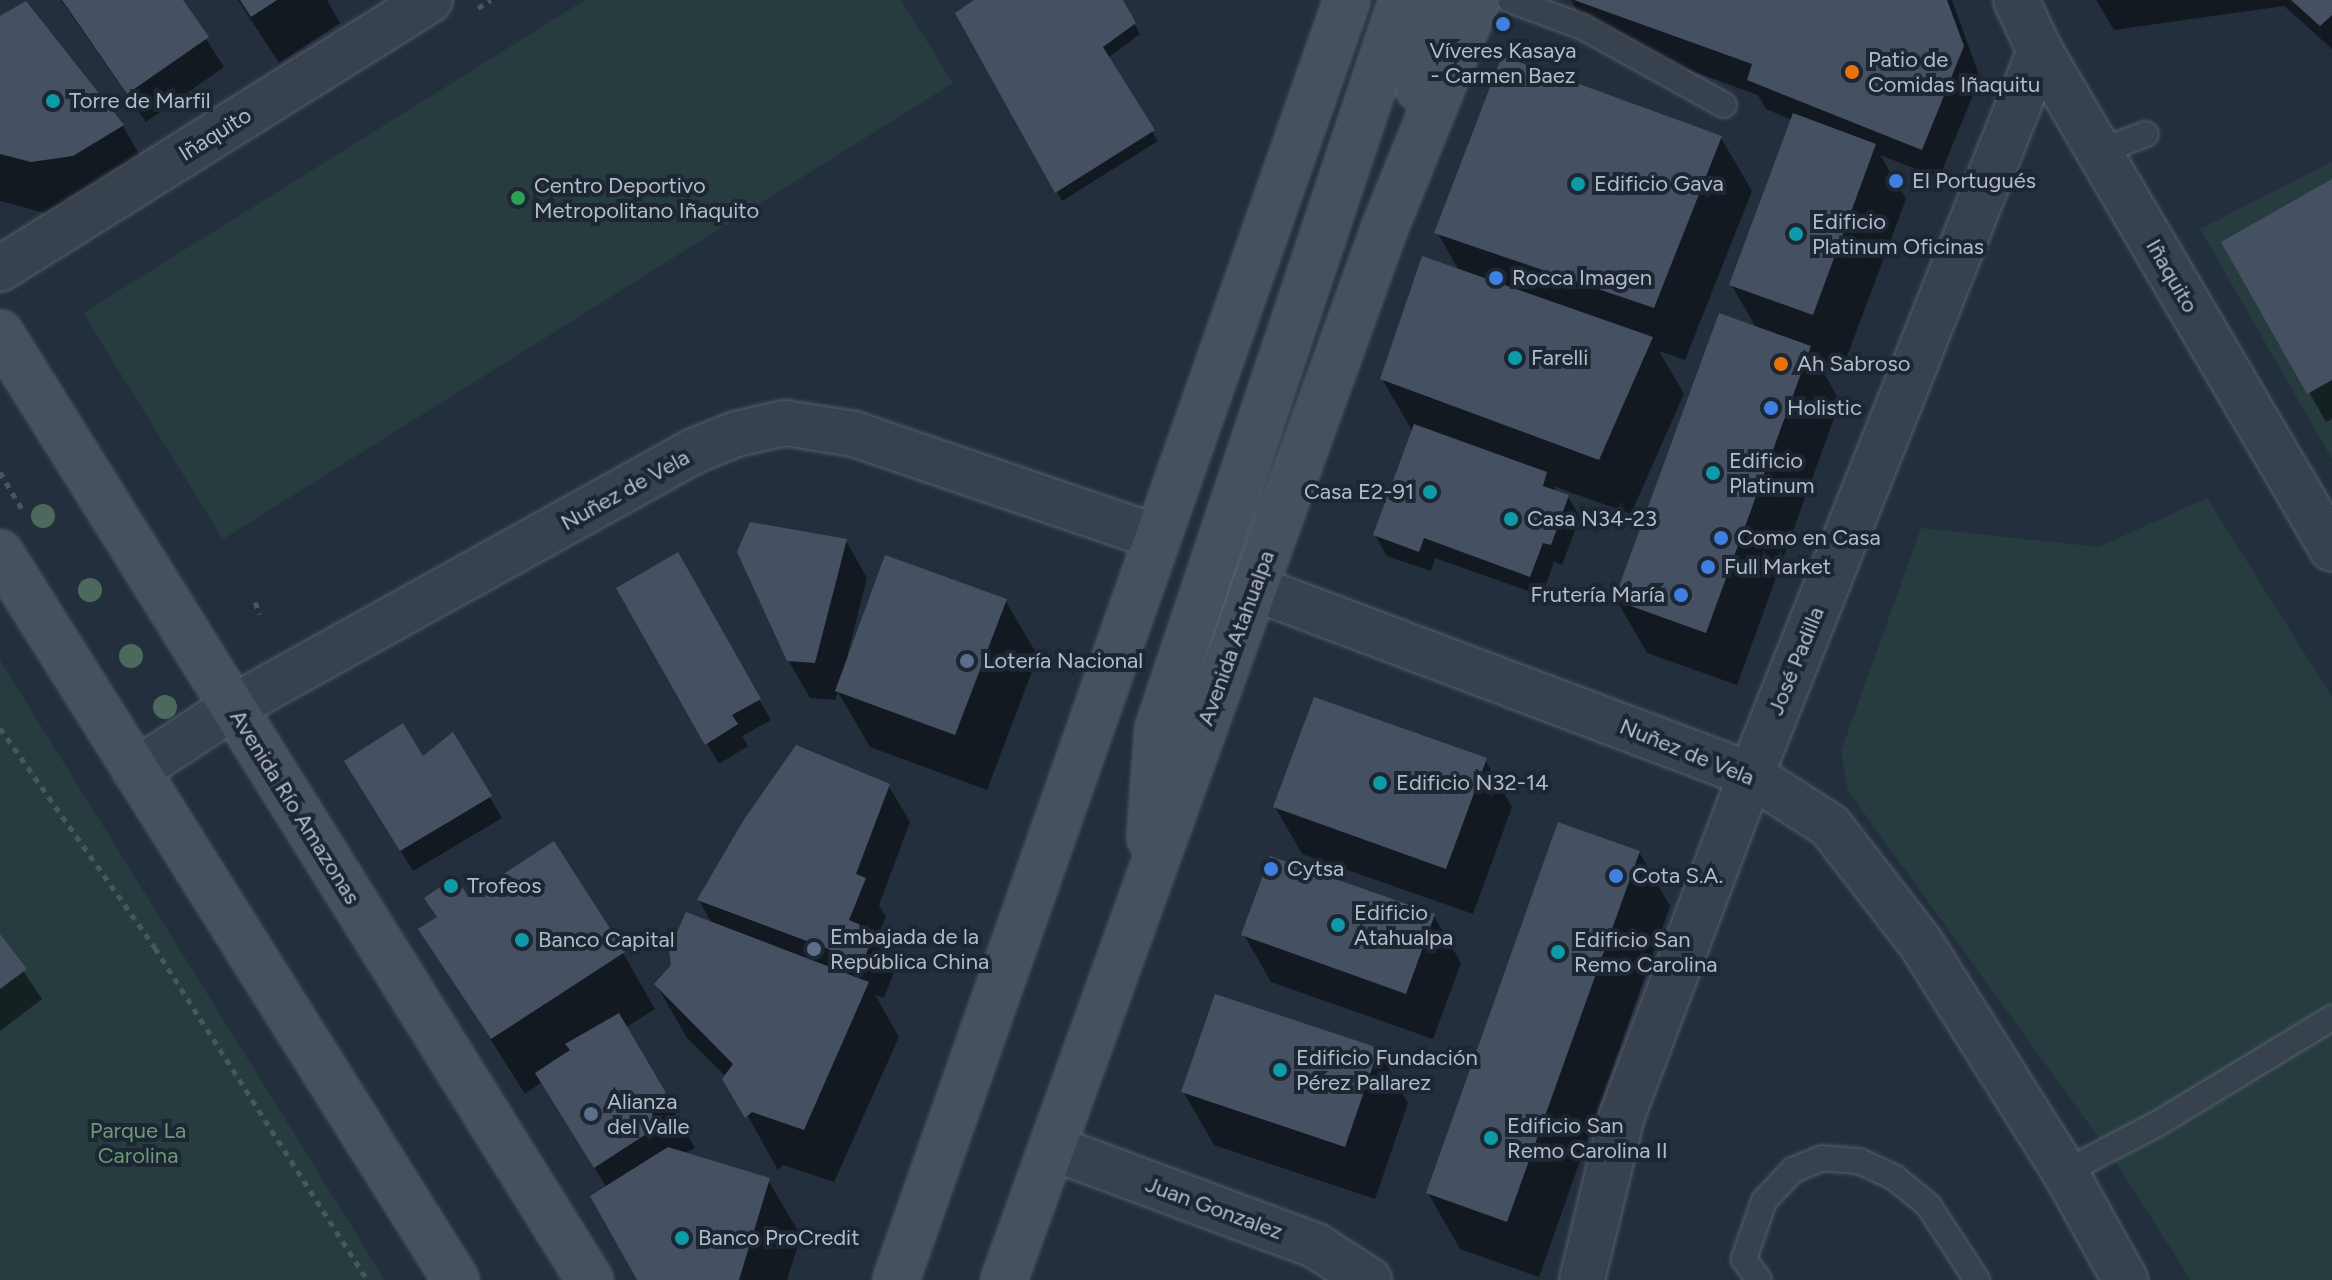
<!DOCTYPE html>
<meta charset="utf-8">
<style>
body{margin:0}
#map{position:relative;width:2332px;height:1280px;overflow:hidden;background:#242f3e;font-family:Figtree,sans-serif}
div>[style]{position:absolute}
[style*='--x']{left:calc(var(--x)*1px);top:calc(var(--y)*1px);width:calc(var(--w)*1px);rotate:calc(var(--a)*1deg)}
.green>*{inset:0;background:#263c3f}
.shadow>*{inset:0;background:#0007}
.building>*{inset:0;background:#455162}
.path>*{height:5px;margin-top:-2.5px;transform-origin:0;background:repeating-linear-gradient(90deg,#44595c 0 6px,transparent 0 12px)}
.roads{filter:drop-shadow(0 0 2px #565f6c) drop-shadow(0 0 2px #565f6c)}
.service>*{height:24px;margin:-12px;padding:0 12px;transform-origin:12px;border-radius:12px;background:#38414e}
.minor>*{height:44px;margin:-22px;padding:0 22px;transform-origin:22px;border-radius:22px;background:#38414e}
.secondary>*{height:44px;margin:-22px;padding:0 22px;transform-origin:22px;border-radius:22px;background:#465061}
.trees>*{width:24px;height:24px;margin:-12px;border-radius:50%;background:#4b6a5d}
.dots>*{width:22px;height:22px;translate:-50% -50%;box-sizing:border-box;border:4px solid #1d2633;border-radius:50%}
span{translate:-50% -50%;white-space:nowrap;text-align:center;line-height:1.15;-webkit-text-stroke:8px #1d2633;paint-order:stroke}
.poi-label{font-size:22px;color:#b4bcc9}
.left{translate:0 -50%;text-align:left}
.right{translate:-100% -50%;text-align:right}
.street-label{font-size:22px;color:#b4bcc9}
.park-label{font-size:22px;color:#6b9a76}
</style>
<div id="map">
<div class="green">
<i style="clip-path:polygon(585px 0,901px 0,953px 83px,223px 539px,83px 313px)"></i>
<i style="clip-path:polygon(2332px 162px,2332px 459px,2200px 229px)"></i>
<i style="clip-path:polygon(2207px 498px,2332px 697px,2332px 1280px,2191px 1280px,2109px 1152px,1848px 791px,1841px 751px,1921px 528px,2099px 547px)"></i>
<i style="clip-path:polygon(0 660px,385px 1280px,0 1280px)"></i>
</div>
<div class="shadow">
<i style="clip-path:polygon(61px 0,181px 0,224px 67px,146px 122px)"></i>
<i style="clip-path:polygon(238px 0,327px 0,340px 23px,279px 63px)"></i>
<i style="clip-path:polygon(977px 0,1121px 0,1140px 34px,1108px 58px,1158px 141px,1062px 201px,957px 14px)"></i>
<i style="clip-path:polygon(1571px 0,1952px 0,1980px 78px,1939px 178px,1880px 155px,1906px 199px,1843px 367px,1815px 357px,1840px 402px,1737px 685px,1647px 653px,1616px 599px,1757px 329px,1731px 284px,1792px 120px,1766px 109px,1758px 95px,1592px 35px)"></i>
<i style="clip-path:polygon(2096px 0,2332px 0,2332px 49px,2284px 6px,2114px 30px)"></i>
<i style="clip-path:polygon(25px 4px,123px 126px,155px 182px,64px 218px,0 201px,0 17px)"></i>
<i style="clip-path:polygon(1721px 138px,1752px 191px,1685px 360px,1659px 351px,1684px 394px,1631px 514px,1553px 486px,1557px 493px,1568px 497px,1580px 517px,1562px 565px,1554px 562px,1542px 596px,1435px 558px,1431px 571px,1387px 556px,1375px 535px,1413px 432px,1382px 379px,1459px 271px,1437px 232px)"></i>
<i style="clip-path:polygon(2332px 184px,2332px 419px,2326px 422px,2224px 243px)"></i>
<i style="clip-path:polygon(846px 541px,867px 578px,847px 657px,1005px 600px,1038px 656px,987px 790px,870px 747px,838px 692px,835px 700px,810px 698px,788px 660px)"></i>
<i style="clip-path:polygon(677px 555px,771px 720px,742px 736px,748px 746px,719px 764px,618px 589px)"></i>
<i style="clip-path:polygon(453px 735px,502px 818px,413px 871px,358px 782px,422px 759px)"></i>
<i style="clip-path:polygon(1485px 760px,1512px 807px,1473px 914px,1302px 854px,1275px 807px)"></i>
<i style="clip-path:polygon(888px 785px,910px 822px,879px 905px,886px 917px,877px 938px,895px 970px,884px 998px,875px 995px,899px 1037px,834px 1182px,783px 1165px,778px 1170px,726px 1077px,687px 1038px,656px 984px,713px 925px,699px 900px)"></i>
<i style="clip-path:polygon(1639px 852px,1670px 906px,1539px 1277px,1460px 1249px,1428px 1193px)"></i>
<i style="clip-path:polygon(468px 899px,623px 953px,655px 1009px,625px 1028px,695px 1148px,683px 1154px,768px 1180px,801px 1236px,787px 1280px,639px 1280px,607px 1188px,542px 1082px,525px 1094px,421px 929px)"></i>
<i style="clip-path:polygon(1434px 916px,1461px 963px,1433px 1039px,1271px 982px,1244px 935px)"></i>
<i style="clip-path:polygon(0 937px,42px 999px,0 1031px)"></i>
<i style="clip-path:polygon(1378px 1050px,1408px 1103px,1375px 1199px,1214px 1145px,1183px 1091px)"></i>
</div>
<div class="building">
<i style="clip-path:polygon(62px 0,183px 0,209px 37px,127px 94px)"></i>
<i style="clip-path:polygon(240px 0,277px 0,251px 17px)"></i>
<i style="clip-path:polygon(974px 0,1123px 0,1136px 23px,1103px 47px,1155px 130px,1055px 193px,955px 13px)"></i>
<i style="clip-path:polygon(1574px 0,1947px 0,1964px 46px,1922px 150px,1747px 80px,1752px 64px)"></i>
<i style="clip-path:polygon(2291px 0,2332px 0,2332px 15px,2320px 26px)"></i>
<i style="clip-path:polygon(26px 1px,124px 125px,73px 156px,31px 162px,0 154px,0 16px)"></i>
<i style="clip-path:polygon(1502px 56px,1722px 136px,1654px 308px,1434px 233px)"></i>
<i style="clip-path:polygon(1793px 113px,1876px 144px,1813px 315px,1729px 285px)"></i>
<i style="clip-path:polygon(2332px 179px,2332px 380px,2307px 394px,2221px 242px)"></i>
<i style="clip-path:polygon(1422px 256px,1653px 337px,1599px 460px,1380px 379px)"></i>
<i style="clip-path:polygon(1719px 313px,1811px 346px,1706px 633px,1614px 600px)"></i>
<i style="clip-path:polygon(1414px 424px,1547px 472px,1543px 486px,1569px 495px,1551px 545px,1543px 543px,1530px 577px,1424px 538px,1419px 552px,1373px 535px)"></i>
<i style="clip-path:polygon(750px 522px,847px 539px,815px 663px,787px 661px,737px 552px)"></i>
<i style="clip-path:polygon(678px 552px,761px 699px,732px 715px,738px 724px,705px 745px,616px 588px)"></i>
<i style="clip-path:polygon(885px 555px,1007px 599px,955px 735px,835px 691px)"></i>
<i style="clip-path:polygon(1314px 697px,1487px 758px,1446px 869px,1273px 807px)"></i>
<i style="clip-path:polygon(403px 723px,423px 756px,453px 732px,492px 796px,400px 851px,344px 761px)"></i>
<i style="clip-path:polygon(796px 745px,890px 784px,856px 874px,866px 878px,849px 920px,875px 931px,863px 962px,697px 900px,743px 821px)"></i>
<i style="clip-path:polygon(1558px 822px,1640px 851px,1507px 1222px,1426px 1193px)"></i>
<i style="clip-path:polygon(554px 841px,625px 952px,491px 1039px,418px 929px,437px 917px,424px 898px,456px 876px,468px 897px)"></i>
<i style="clip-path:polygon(1270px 856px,1435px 914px,1406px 994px,1241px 935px)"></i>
<i style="clip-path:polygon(686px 912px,869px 982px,804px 1130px,752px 1112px,745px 1118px,722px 1079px,733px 1064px,654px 984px,671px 965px,669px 950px)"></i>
<i style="clip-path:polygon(0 934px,27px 969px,0 989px)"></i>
<i style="clip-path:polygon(1215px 994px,1379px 1048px,1345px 1147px,1181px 1092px)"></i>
<i style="clip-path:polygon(619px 1013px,666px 1093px,648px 1103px,657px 1127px,594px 1168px,535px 1073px,570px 1050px,565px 1044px)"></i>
<i style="clip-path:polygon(668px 1147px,770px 1178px,739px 1280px,637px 1280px,590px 1196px)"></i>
</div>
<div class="path">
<i style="--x:478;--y:8;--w:15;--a:-32"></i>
<i style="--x:0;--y:472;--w:43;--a:59.3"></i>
<i style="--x:255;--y:602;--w:13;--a:67"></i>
<i style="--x:0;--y:728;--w:269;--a:54.8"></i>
<i style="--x:155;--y:948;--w:394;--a:57.4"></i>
</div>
<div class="roads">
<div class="service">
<i style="--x:1510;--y:0;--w:78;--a:20.3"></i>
<i style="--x:1583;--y:27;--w:161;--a:29"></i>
<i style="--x:2099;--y:152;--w:50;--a:-21"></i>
<i style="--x:2065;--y:1172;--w:104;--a:-27.6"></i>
<i style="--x:2157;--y:1124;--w:205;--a:-31.2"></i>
<i style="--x:1759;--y:1280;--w:26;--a:-126"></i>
<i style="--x:1744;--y:1259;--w:61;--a:-71"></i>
<i style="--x:1764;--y:1201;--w:42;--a:-46.9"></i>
<i style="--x:1793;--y:1170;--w:31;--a:-22"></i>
<i style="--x:1822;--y:1158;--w:37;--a:5"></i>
<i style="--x:1859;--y:1161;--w:40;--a:25"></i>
<i style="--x:1895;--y:1178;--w:43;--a:39.3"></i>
<i style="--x:1928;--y:1205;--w:90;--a:56.8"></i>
</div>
<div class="minor">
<i style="--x:2016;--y:0;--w:56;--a:64.8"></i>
<i style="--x:2040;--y:51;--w:577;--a:59.61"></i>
<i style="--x:0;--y:269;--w:507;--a:-32.03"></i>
<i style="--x:1254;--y:588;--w:531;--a:20.62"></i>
<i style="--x:1751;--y:775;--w:94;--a:32.8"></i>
<i style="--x:1830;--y:826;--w:147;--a:52.2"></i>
<i style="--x:1920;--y:942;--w:272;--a:57.8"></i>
<i style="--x:2065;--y:1172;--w:124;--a:60.9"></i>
<i style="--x:136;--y:771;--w:116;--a:-33.4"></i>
<i style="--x:233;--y:707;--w:527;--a:-29.04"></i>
<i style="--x:694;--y:451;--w:45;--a:-22"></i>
<i style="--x:736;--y:434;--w:50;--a:-12.7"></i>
<i style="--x:785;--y:423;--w:70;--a:9.1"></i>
<i style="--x:854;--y:434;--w:320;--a:18.8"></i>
<i style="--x:1053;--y:1148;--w:281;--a:20.4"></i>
<i style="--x:1316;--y:1246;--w:63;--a:32.7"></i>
<i style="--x:1582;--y:1280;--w:169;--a:-76.3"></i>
<i style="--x:1622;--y:1116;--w:365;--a:-69.3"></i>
<i style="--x:1751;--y:775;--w:780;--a:-68.24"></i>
</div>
<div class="secondary">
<i style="--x:1418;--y:88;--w:90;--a:-76.6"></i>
<i style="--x:0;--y:333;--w:1116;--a:58.08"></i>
<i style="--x:0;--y:553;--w:858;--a:57.9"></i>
<i style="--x:1150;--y:838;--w:109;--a:-85.8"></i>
<i style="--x:1158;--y:729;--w:769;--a:-71.49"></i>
<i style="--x:896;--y:1280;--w:1357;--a:-70.59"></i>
<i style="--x:1004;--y:1280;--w:1120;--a:-70.11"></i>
<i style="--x:1385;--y:227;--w:245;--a:-67.9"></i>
</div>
</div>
<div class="trees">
<i style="left:43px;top:516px"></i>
<i style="left:90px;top:590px"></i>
<i style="left:131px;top:656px"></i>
<i style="left:165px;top:707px"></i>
</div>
<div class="dots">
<i style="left:1503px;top:24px;background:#3f7fe0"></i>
<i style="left:1852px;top:72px;background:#e8710a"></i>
<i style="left:53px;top:101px;background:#0f9aa8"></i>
<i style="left:1896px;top:181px;background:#3f7fe0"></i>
<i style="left:1578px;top:184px;background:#0f9aa8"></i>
<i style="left:518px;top:198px;background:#2e9e5b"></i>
<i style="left:1796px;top:234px;background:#0f9aa8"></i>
<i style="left:1496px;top:278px;background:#3f7fe0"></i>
<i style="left:1515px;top:358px;background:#0f9aa8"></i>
<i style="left:1781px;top:364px;background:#e8710a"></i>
<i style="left:1771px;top:408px;background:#3f7fe0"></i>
<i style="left:1713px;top:473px;background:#0f9aa8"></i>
<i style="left:1430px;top:492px;background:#0f9aa8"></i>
<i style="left:1511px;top:519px;background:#0f9aa8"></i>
<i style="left:1721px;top:538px;background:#3f7fe0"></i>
<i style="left:1708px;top:567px;background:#3f7fe0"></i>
<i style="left:1681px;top:595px;background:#3f7fe0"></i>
<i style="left:967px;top:661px;background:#5c6f8a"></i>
<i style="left:1380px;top:783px;background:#0f9aa8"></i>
<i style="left:1271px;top:869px;background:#3f7fe0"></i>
<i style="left:1616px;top:876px;background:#3f7fe0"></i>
<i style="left:451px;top:886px;background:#0f9aa8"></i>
<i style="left:1338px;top:925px;background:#0f9aa8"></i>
<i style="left:522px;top:940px;background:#0f9aa8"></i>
<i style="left:814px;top:949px;background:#5c6f8a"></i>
<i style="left:1558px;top:952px;background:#0f9aa8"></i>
<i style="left:1280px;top:1070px;background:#0f9aa8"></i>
<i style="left:591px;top:1114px;background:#5c6f8a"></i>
<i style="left:1491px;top:1138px;background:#0f9aa8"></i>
<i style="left:682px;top:1238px;background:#0f9aa8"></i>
</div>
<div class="poi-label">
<span style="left:1503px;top:63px">Víveres Kasaya<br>- Carmen Baez</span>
<span class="left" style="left:1868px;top:72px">Patio de<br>Comidas Iñaquitu</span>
<span class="left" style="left:69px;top:101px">Torre de Marfil</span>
<span class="left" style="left:1912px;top:181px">El Portugués</span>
<span class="left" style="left:1594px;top:184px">Edificio Gava</span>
<span class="left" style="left:534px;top:198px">Centro Deportivo<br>Metropolitano Iñaquito</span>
<span class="left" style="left:1812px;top:234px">Edificio<br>Platinum Oficinas</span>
<span class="left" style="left:1512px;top:278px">Rocca Imagen</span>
<span class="left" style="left:1531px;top:358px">Farelli</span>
<span class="left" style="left:1797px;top:364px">Ah Sabroso</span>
<span class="left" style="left:1787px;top:408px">Holistic</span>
<span class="left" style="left:1729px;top:473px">Edificio<br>Platinum</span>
<span class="right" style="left:1414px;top:492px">Casa E2-91</span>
<span class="left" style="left:1527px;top:519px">Casa N34-23</span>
<span class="left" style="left:1737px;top:538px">Como en Casa</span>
<span class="left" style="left:1724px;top:567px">Full Market</span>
<span class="right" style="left:1665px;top:595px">Frutería María</span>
<span class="left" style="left:983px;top:661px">Lotería Nacional</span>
<span class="left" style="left:1396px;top:783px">Edificio N32-14</span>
<span class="left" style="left:1287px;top:869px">Cytsa</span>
<span class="left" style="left:1632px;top:876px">Cota S.A.</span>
<span class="left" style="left:467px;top:886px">Trofeos</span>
<span class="left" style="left:1354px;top:925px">Edificio<br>Atahualpa</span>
<span class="left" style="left:830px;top:949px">Embajada de la<br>República China</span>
<span class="left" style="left:1574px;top:952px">Edificio San<br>Remo Carolina</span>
<span class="left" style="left:538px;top:940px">Banco Capital</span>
<span class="left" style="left:1296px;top:1070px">Edificio Fundación<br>Pérez Pallarez</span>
<span class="left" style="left:607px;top:1114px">Alianza<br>del Valle</span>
<span class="left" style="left:1507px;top:1138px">Edificio San<br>Remo Carolina II</span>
<span class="left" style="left:698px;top:1238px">Banco ProCredit</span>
</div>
<div class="street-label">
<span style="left:215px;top:134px;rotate:-32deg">Iñaquito</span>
<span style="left:2172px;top:276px;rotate:60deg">Iñaquito</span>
<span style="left:625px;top:490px;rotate:-29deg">Nuñez de Vela</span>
<span style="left:1236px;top:638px;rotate:-70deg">Avenida Atahualpa</span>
<span style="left:1796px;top:661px;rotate:-68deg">José Padilla</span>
<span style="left:1687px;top:752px;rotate:22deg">Nuñez de Vela</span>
<span style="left:295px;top:807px;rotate:58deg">Avenida Río Amazonas</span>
<span style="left:1214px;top:1208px;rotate:20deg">Juan Gonzalez</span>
</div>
<div class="park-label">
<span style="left:138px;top:1143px">Parque La<br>Carolina</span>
</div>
</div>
